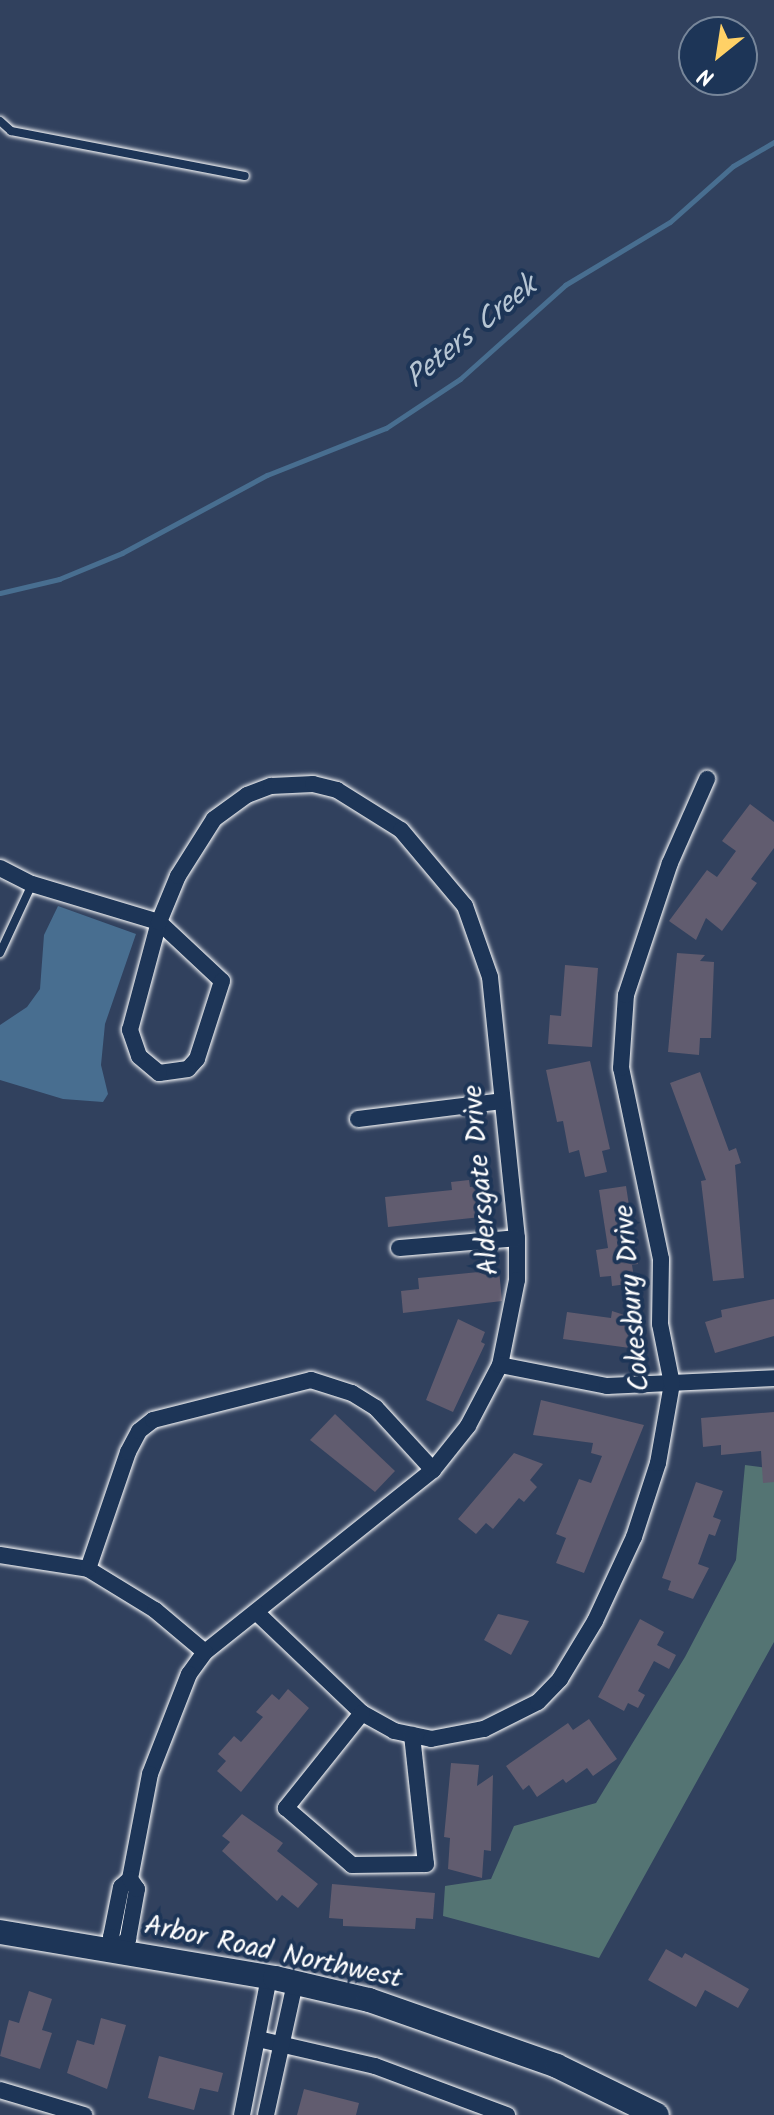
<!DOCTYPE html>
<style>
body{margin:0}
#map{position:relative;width:774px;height:2115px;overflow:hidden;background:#31415e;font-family:Kalam,sans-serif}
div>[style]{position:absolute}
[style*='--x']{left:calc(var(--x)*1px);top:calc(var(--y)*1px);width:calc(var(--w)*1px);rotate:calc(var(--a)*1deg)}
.green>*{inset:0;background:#547473}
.water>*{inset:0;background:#486e90}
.stream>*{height:5px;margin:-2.5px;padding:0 2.5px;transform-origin:2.5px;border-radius:2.5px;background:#486e90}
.building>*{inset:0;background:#615c6f}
.roads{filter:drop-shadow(0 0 2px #fff) drop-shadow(0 0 2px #fff)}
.lane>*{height:8px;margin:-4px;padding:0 4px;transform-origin:4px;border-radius:4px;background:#1d3557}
.street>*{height:16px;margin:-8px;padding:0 8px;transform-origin:8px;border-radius:8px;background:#1d3557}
.secondary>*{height:24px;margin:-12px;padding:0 12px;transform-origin:12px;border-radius:12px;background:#1d3557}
span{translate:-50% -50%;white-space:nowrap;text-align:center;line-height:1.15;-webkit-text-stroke:8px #1d3557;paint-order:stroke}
.street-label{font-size:28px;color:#fff}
.water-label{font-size:30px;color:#b6c5d3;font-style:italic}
.north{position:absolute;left:678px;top:16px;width:80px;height:80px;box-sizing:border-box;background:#1d3557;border:2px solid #77869a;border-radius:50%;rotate:210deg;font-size:22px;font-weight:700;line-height:32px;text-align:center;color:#fff}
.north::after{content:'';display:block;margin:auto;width:28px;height:36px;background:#ffd166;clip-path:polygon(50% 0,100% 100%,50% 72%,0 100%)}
</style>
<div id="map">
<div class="green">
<i style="clip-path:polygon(745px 1465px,774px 1469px,774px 1642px,599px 1958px,443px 1916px,445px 1886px,491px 1879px,514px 1826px,596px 1803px,685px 1657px,736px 1560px)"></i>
</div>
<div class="water">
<i style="clip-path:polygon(58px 906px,136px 934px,105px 1024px,101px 1065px,108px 1094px,103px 1102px,63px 1099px,0 1080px,0 1025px,27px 1007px,40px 989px,44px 935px)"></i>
</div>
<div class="stream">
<i style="--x:0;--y:593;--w:61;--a:-13.3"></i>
<i style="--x:59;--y:579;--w:68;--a:-22.4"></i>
<i style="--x:122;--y:553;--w:165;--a:-28.3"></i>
<i style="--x:267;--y:475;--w:128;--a:-21.6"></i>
<i style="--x:386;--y:428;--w:89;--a:-33.5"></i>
<i style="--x:460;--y:379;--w:141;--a:-41.8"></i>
<i style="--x:565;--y:285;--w:122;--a:-31"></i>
<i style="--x:670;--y:222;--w:84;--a:-41.6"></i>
<i style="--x:733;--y:166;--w:48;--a:-30.3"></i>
</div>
<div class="building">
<i style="clip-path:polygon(750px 804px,774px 822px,774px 848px,751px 879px,757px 883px,722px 931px,706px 918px,696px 940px,669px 921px,707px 870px,717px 877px,736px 851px,722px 841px)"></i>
<i style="clip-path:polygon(677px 953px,705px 955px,700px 961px,714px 962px,711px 1038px,700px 1038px,699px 1055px,668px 1052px)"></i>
<i style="clip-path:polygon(565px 965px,598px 968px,592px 1047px,548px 1044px,550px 1015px,561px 1016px)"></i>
<i style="clip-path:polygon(590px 1061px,610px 1149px,602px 1151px,607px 1172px,585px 1177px,579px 1150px,569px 1153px,563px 1121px,557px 1122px,546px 1070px)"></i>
<i style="clip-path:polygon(700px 1072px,729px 1151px,736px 1148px,741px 1163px,735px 1165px,744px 1278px,713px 1281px,701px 1181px,706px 1180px,670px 1083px)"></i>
<i style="clip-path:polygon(469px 1180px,470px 1187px,486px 1185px,489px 1207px,480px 1208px,481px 1217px,388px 1227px,385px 1197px,452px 1190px,451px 1182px)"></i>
<i style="clip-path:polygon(626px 1186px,638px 1264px,632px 1265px,635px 1283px,612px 1286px,611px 1276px,600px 1277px,596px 1250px,608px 1248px,599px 1190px)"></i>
<i style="clip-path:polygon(499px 1270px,502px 1301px,403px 1313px,401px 1291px,419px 1289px,418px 1278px)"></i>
<i style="clip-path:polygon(774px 1299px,774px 1336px,715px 1353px,705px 1322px,722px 1317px,721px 1310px)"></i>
<i style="clip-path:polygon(612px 1311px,643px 1321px,640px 1343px,630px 1342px,630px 1348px,563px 1339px,567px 1312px,611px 1318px)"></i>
<i style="clip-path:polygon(458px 1319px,485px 1332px,481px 1342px,485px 1344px,453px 1412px,426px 1400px)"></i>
<i style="clip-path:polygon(541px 1400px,644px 1425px,584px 1573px,556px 1563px,566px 1538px,556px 1534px,579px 1479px,591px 1483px,602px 1456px,591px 1453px,593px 1443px,533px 1435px)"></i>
<i style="clip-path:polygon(774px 1412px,774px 1482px,763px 1483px,761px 1451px,721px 1455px,721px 1445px,703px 1447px,701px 1418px)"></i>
<i style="clip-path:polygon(335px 1414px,395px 1471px,375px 1492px,310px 1440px)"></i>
<i style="clip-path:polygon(514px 1453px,543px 1464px,530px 1480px,537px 1487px,524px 1502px,519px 1498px,493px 1529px,486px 1523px,476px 1534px,458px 1519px)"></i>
<i style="clip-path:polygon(696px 1482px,723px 1491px,713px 1517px,721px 1520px,715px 1536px,709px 1534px,698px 1564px,709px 1568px,693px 1599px,668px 1590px,671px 1581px,662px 1578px)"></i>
<i style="clip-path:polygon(498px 1614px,529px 1621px,511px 1655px,484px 1640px)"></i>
<i style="clip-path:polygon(640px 1619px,664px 1632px,657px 1645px,676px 1655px,669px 1669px,654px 1661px,638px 1691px,645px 1695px,638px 1708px,628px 1703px,624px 1711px,598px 1697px)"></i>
<i style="clip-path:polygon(288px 1689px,309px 1708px,241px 1792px,217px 1771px,226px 1761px,218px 1754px,234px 1736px,241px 1742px,263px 1717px,256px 1712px,272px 1694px,279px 1700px)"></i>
<i style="clip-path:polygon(589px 1719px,617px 1759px,593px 1776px,587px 1768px,566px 1783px,563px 1779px,537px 1797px,529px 1785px,523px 1790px,506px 1766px,568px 1723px,573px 1730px)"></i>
<i style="clip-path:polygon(451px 1763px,479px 1765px,477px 1786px,493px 1775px,491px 1851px,484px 1850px,482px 1878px,448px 1869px,450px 1838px,444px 1837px)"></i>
<i style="clip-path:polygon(242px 1814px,283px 1843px,277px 1851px,318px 1884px,298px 1908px,282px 1895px,277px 1901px,222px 1851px,230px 1842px,222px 1836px)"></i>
<i style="clip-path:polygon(332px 1884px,435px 1893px,433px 1919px,416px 1918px,415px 1929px,343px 1926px,343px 1919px,329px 1918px)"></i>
<i style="clip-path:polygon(666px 1949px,682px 1958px,685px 1953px,749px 1989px,738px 2008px,705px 1990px,696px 2007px,648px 1980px)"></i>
<i style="clip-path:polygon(29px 1991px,52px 1999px,42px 2030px,52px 2033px,40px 2069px,0 2056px,9px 2020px,19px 2023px)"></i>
<i style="clip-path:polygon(101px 2018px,126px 2025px,107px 2089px,67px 2073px,77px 2040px,94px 2045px)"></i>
<i style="clip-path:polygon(159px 2056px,223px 2073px,218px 2092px,200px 2088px,194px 2110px,148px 2098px)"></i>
<i style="clip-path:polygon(304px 2089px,359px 2103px,356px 2115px,297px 2115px)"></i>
</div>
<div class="roads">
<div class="lane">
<i style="--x:0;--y:121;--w:15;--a:42"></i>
<i style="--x:11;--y:131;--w:238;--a:10.9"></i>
<i style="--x:0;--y:953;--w:76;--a:-65.1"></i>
</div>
<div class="street">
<i style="--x:0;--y:868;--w:36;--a:27"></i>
<i style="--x:32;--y:884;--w:133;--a:16.7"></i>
<i style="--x:159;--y:922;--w:86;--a:43.1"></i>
<i style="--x:222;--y:981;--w:82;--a:107.8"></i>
<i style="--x:197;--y:1059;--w:13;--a:132"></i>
<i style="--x:188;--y:1069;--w:29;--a:172"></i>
<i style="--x:159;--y:1073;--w:26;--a:-140"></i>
<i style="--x:139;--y:1056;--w:28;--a:-109"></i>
<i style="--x:130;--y:1030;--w:112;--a:-75"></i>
<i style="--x:159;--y:922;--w:50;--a:-67.6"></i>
<i style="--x:178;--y:876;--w:67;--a:-57.7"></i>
<i style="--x:214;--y:819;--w:41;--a:-36"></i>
<i style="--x:247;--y:795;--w:26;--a:-21"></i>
<i style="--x:271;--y:786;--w:42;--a:-2.7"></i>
<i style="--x:313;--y:784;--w:25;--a:14"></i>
<i style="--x:337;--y:790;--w:75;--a:32"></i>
<i style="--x:401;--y:830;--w:99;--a:49.9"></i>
<i style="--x:465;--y:906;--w:75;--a:70.6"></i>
<i style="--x:490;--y:977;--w:262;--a:84.1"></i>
<i style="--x:517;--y:1238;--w:42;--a:90"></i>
<i style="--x:517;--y:1280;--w:87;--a:101.3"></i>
<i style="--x:500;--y:1365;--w:69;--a:117.7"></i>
<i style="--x:468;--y:1426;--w:56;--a:128.5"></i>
<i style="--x:433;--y:1470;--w:292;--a:141.4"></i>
<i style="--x:205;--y:1652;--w:27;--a:126"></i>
<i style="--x:189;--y:1674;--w:107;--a:111.3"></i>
<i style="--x:150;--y:1774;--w:107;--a:100.8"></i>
<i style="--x:130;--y:1879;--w:12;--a:138"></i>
<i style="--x:121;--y:1887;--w:51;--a:101.3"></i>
<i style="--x:111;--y:1937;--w:14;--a:65"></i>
<i style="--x:117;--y:1950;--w:16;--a:-45"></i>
<i style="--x:128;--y:1939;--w:51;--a:-79.8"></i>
<i style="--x:137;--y:1889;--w:12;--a:-125"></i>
<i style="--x:358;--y:1119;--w:145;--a:-7.1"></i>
<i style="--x:399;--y:1248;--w:118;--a:-4.8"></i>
<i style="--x:500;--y:1365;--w:109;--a:11.1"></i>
<i style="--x:607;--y:1386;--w:167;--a:-2.7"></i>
<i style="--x:0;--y:1555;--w:89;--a:9"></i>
<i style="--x:88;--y:1569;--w:79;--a:31.5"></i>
<i style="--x:155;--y:1610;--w:65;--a:40"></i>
<i style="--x:88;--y:1569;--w:124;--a:-71.1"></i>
<i style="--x:128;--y:1452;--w:24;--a:-62"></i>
<i style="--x:139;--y:1431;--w:18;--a:-38"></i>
<i style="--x:153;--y:1420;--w:163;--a:-14.2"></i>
<i style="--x:311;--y:1380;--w:43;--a:17.6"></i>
<i style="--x:352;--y:1393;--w:28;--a:32"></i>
<i style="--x:376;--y:1408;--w:84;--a:47.4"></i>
<i style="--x:256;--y:1612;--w:146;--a:43.6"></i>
<i style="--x:362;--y:1713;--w:37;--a:29"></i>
<i style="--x:394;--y:1731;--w:38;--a:12"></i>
<i style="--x:431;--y:1739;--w:54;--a:-10.7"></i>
<i style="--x:484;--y:1729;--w:60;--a:-26.6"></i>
<i style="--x:538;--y:1702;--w:32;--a:-46"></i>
<i style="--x:560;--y:1679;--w:68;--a:-58.9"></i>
<i style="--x:595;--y:1621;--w:93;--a:-65.1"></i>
<i style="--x:634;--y:1537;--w:78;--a:-72"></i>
<i style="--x:658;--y:1463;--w:80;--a:-80"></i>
<i style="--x:672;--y:1384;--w:61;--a:-101.3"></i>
<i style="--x:660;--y:1324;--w:65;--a:-89.1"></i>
<i style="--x:661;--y:1259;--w:195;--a:-101.8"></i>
<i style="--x:621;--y:1068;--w:73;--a:-86.1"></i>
<i style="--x:626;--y:995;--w:139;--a:-71.6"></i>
<i style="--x:670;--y:863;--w:92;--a:-66.2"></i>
<i style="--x:362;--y:1713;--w:122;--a:128.7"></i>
<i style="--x:286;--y:1808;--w:87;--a:40.8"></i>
<i style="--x:352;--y:1865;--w:74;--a:-0.8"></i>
<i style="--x:426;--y:1864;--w:130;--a:-96.2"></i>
<i style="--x:258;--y:2039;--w:120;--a:13"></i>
<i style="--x:375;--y:2066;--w:141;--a:20.4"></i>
<i style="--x:0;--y:2090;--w:88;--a:16.6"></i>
<i style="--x:242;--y:2115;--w:141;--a:-78.9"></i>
<i style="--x:266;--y:2115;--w:135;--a:-77.6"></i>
</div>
<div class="secondary">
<i style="--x:0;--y:1932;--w:279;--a:9.5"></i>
<i style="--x:275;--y:1978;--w:97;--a:13.2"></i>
<i style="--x:369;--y:2000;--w:199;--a:19.3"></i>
<i style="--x:557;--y:2066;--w:111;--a:26.1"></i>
</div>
</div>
<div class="street-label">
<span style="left:482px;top:1180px;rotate:-95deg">Aldersgate Drive</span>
<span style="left:633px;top:1298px;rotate:-95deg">Cokesbury Drive</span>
<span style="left:273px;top:1953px;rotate:12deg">Arbor Road Northwest</span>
</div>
<div class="water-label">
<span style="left:472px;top:333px;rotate:-39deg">Peters Creek</span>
</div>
<div class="north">N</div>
</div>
